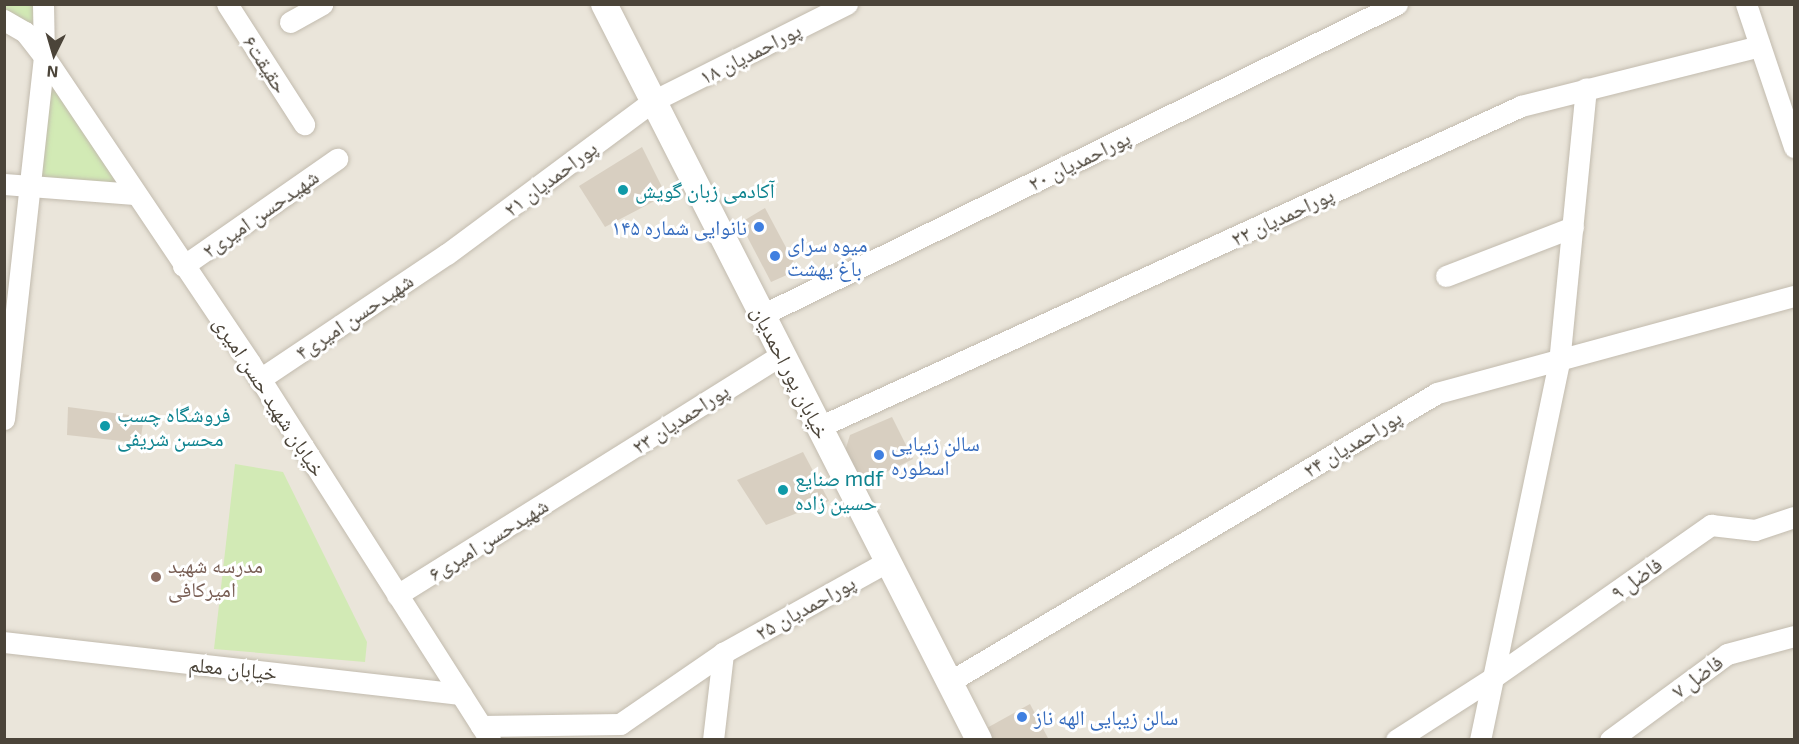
<!DOCTYPE html>
<meta charset="utf-8">
<style>
body{margin:0}
#map{position:relative;width:1799px;height:744px;overflow:hidden;background:#f6f3ec;font-family:"Exo 2","Noto Naskh Arabic",sans-serif}
div>[style]{position:absolute}
[style*='--x']{left:calc(var(--x)*1px);top:calc(var(--y)*1px);width:calc(var(--w)*1px);rotate:calc(var(--a)*1deg)}
.residential>*{inset:0;background:#eae5da}
.green>*{inset:0;background:#d2eab5}
.building>*{inset:0;background:#d8cfc1}
.roads{filter:drop-shadow(0 0 2px #c2bbae) drop-shadow(0 0 2px #c2bbae)}
.minor>*{height:21px;margin:-10.5px;padding:0 10.5px;transform-origin:10.5px;border-radius:10.5px;background:#fff}
.tertiary>*{height:26px;margin:-13px;padding:0 13px;transform-origin:13px;border-radius:13px;background:#fff}
.dots>*{width:16px;height:16px;translate:-50% -50%;box-sizing:border-box;border:3px solid #fff;border-radius:50%}
span{translate:-50% -50%;white-space:nowrap;text-align:center;line-height:1.15;-webkit-text-stroke:6px #fff;paint-order:stroke}
.street-label{font-size:21px;color:#4b4439}
.culture-label{font-size:21px;color:#0d838f}
.left{translate:0 -50%;text-align:left}
.shop-label{font-size:21px;color:#366cbe}
.right{translate:-100% -50%;text-align:right}
.education-label{font-size:21px;color:#785e54}
.frame{position:absolute;inset:0;border:6px solid #4b4439;pointer-events:none}
.north{position:absolute;left:24px;top:24px;width:60px;height:60px;-webkit-text-stroke:4px #fff;paint-order:stroke;rotate:185deg;font-size:16px;font-weight:700;line-height:24px;text-align:center;color:#4b4439}
.north::after{content:'';display:block;margin:auto;width:21px;height:27px;background:#4b4439;clip-path:polygon(50% 0,100% 100%,50% 72%,0 100%)}
</style>
<div id="map">
<div class="residential">
<i style="clip-path:polygon(5px 5px,1794px 5px,1794px 739px,5px 739px)"></i>
</div>
<div class="green">
<i style="clip-path:polygon(4px 5px,41px 5px,43px 53px,5px 20px)"></i>
<i style="clip-path:polygon(46px 65px,129px 191px,31px 182px)"></i>
<i style="clip-path:polygon(235px 464px,283px 472px,367px 642px,365px 662px,214px 649px)"></i>
</div>
<div class="building">
<i style="clip-path:polygon(642px 147px,666px 195px,605px 227px,579px 186px)"></i>
<i style="clip-path:polygon(765px 208px,798px 270px,771px 282px,740px 223px)"></i>
<i style="clip-path:polygon(68px 407px,144px 417px,140px 443px,67px 435px)"></i>
<i style="clip-path:polygon(892px 417px,913px 459px,860px 485px,845px 451px,850px 435px)"></i>
<i style="clip-path:polygon(803px 452px,829px 501px,766px 525px,737px 480px)"></i>
<i style="clip-path:polygon(1030px 704px,1049px 740px,991px 740px,985px 729px)"></i>
</div>
<div class="roads">
<div class="minor">
<i style="--x:227;--y:4;--w:143;--a:57.3"></i>
<i style="--x:1746;--y:4;--w:151;--a:71.4"></i>
<i style="--x:4;--y:20;--w:24;--a:30"></i>
<i style="--x:25;--y:32;--w:31;--a:52"></i>
<i style="--x:44;--y:56;--w:370;--a:56.1"></i>
<i style="--x:250;--y:363;--w:447;--a:57.5"></i>
<i style="--x:290;--y:22;--w:37;--a:-29"></i>
<i style="--x:4;--y:184;--w:131;--a:4.4"></i>
<i style="--x:183;--y:266;--w:188;--a:-34.8"></i>
<i style="--x:1446;--y:276;--w:136;--a:-21.1"></i>
<i style="--x:762;--y:315;--w:707;--a:-26.09"></i>
<i style="--x:260;--y:379;--w:225;--a:-33.8"></i>
<i style="--x:447;--y:254;--w:257;--a:-36.6"></i>
<i style="--x:653;--y:101;--w:217;--a:-26.6"></i>
<i style="--x:4;--y:419;--w:365;--a:-83.7"></i>
<i style="--x:44;--y:56;--w:52;--a:-91.1"></i>
<i style="--x:819;--y:427;--w:772;--a:-24.57"></i>
<i style="--x:1521;--y:106;--w:246;--a:-14.1"></i>
<i style="--x:397;--y:595;--w:454;--a:-32"></i>
<i style="--x:4;--y:642;--w:460;--a:6.5"></i>
<i style="--x:949;--y:682;--w:567;--a:-30.63"></i>
<i style="--x:1437;--y:393;--w:370;--a:-15.2"></i>
<i style="--x:481;--y:726;--w:139;--a:-0.8"></i>
<i style="--x:620;--y:724;--w:125;--a:-34.6"></i>
<i style="--x:723;--y:653;--w:189;--a:-29.1"></i>
<i style="--x:713;--y:740;--w:88;--a:-83.4"></i>
<i style="--x:1396;--y:740;--w:113;--a:-32.7"></i>
<i style="--x:1491;--y:679;--w:269;--a:-35"></i>
<i style="--x:1711;--y:525;--w:44;--a:6.5"></i>
<i style="--x:1755;--y:530;--w:41;--a:-18.4"></i>
<i style="--x:1480;--y:740;--w:385;--a:-78.2"></i>
<i style="--x:1559;--y:363;--w:276;--a:-84.4"></i>
<i style="--x:1610;--y:740;--w:145;--a:-36.3"></i>
<i style="--x:1727;--y:654;--w:69;--a:-15"></i>
</div>
<div class="tertiary">
<i style="--x:604;--y:4;--w:826;--a:63"></i>
</div>
</div>
<div class="dots">
<i style="left:623px;top:190px;background:#0f9aa8"></i>
<i style="left:759px;top:227px;background:#3f7fe0"></i>
<i style="left:775px;top:256px;background:#3f7fe0"></i>
<i style="left:105px;top:426px;background:#0f9aa8"></i>
<i style="left:879px;top:455px;background:#3f7fe0"></i>
<i style="left:783px;top:490px;background:#0f9aa8"></i>
<i style="left:156px;top:577px;background:#8d6e63"></i>
<i style="left:1022px;top:717px;background:#3f7fe0"></i>
</div>
<div class="street-label">
<span style="left:750px;top:53px;rotate:-27deg">پوراحمدیان ۱۸</span>
<span style="left:266px;top:64px;rotate:57deg">حقیقت۶</span>
<span style="left:1079px;top:160px;rotate:-26deg">پوراحمدیان ۲۰</span>
<span style="left:550px;top:178px;rotate:-37deg">پوراحمدیان ۲۱</span>
<span style="left:260px;top:213px;rotate:-35deg">شهیدحسن امیری۲</span>
<span style="left:1282px;top:216px;rotate:-25deg">پوراحمدیان ۲۲</span>
<span style="left:354px;top:316px;rotate:-34deg">شهیدحسن امیری۴</span>
<span style="left:791px;top:372px;rotate:63deg">خیابان پور احمدیان</span>
<span style="left:270px;top:396px;rotate:57deg">خیابان شهید حسن امیری</span>
<span style="left:680px;top:418px;rotate:-33deg">پوراحمدیان ۲۳</span>
<span style="left:1352px;top:443px;rotate:-31deg">پوراحمدیان ۲۴</span>
<span style="left:488px;top:539px;rotate:-32deg">شهیدحسن امیری۶</span>
<span style="left:1636px;top:578px;rotate:-35deg">فاضل ۹</span>
<span style="left:805px;top:607px;rotate:-29deg">پوراحمدیان ۲۵</span>
<span style="left:233px;top:668px;rotate:6deg">خیابان معلم</span>
<span style="left:1697px;top:676px;rotate:-36deg">فاضل ۷</span>
</div>
<div class="culture-label">
<span class="left" style="left:635px;top:190px">آکادمی زبان گویش</span>
<span class="left" style="left:117px;top:426px">فروشگاه چسب<br>محسن شریفی</span>
<span class="left" style="left:795px;top:490px">صنایع mdf<br>حسین زاده</span>
</div>
<div class="shop-label">
<span class="right" style="left:747px;top:227px">نانوایی شماره ۱۴۵</span>
<span class="left" style="left:787px;top:256px">میوه سرای<br>باغ یهشت</span>
<span class="left" style="left:891px;top:455px">سالن زیبایی<br>اسطوره</span>
<span class="left" style="left:1034px;top:717px">سالن زیبایی الهه ناز</span>
</div>
<div class="education-label">
<span class="left" style="left:168px;top:577px">مدرسه شهید<br>امیرکافی</span>
</div>
<div class="frame"></div>
<div class="north">N</div>
</div>
